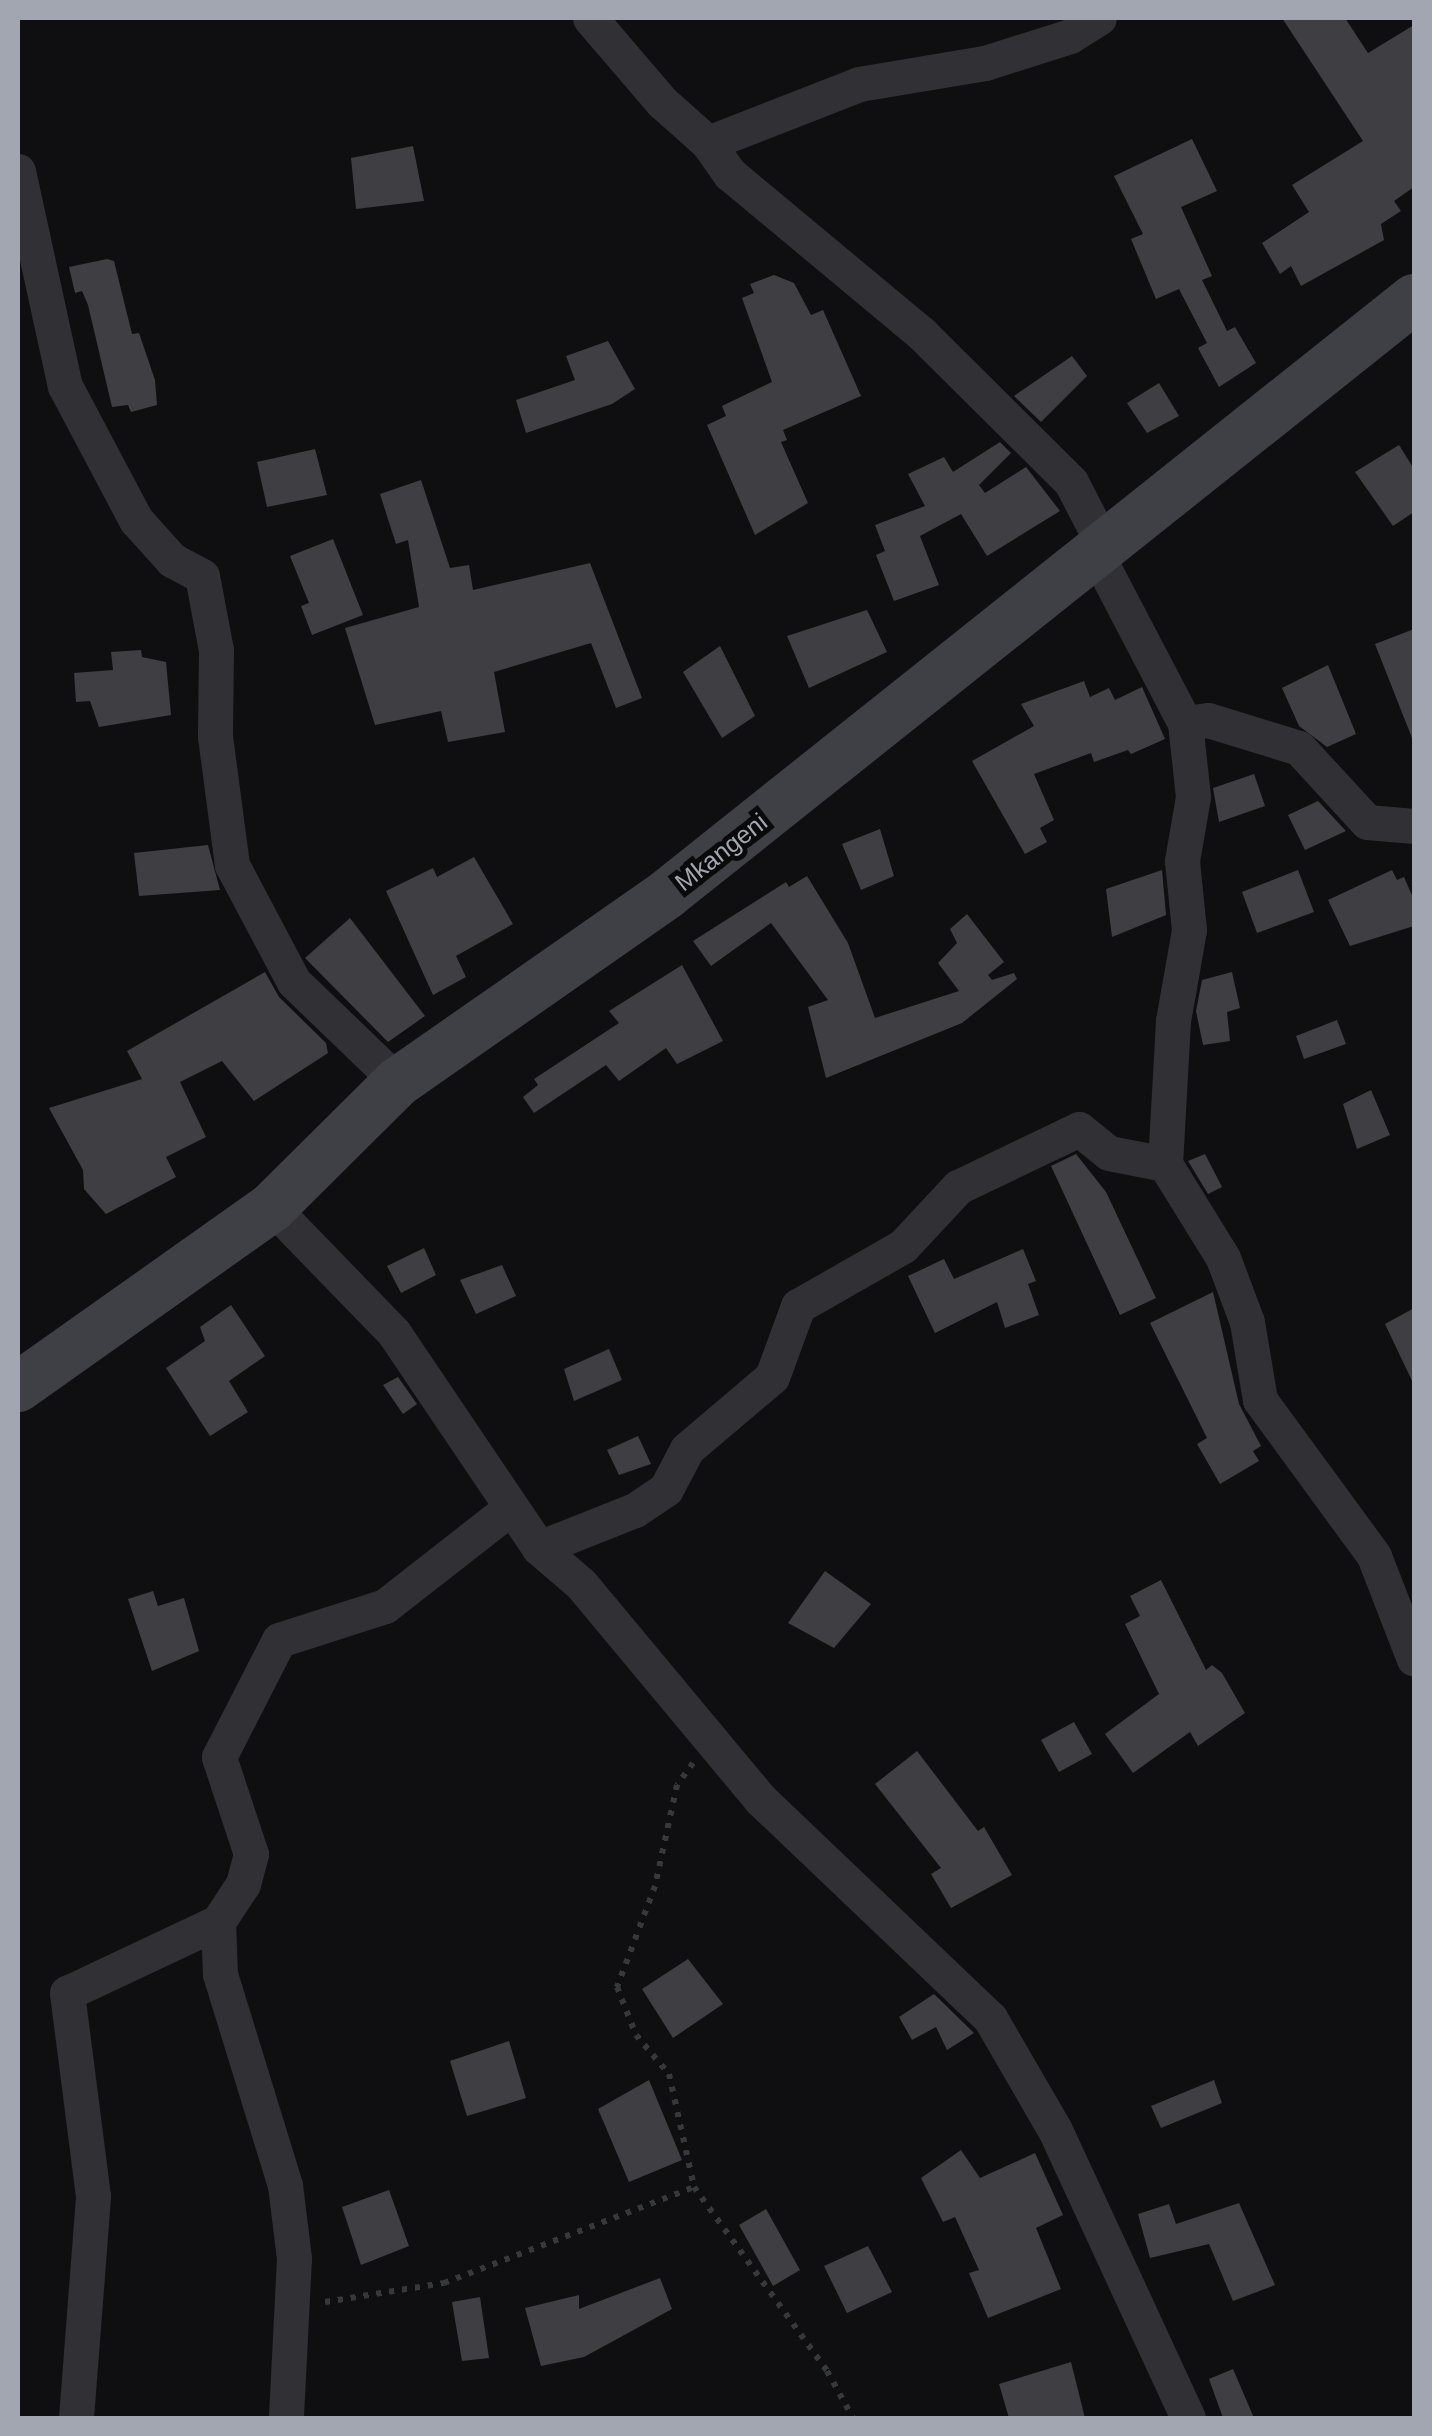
<!DOCTYPE html>
<style>
body{margin:0}
#map{position:relative;width:1432px;height:2436px;overflow:hidden;background:#0f0f11;font-family:Arial,sans-serif}
div>[style]{position:absolute}
[style*='--x']{left:calc(var(--x)*1px);top:calc(var(--y)*1px);width:calc(var(--w)*1px);rotate:calc(var(--a)*1deg)}
.building>*{inset:0;background:#3f3f43}
.path>*{height:6px;margin-top:-3px;transform-origin:0;background:repeating-linear-gradient(90deg,#37383c 0 5px,transparent 0 13px)}
.street>*{height:35px;margin:-17.5px;padding:0 17.5px;transform-origin:17.5px;border-radius:17.5px;background:#313135}
.secondary>*{height:50px;margin:-25px;padding:0 25px;transform-origin:25px;border-radius:25px;background:#3f4045}
span{translate:-50% -50%;white-space:nowrap;text-align:center;line-height:1.15;-webkit-text-stroke:10px #0b0a0b;paint-order:stroke}
.street-label{font-size:25px;color:#a2a6b0}
.frame{position:absolute;inset:0;border:20px solid #a2a6b0;pointer-events:none}
</style>
<div id="map">
<div class="building">
<i style="clip-path:polygon(1282px 18px,1345px 18px,1368px 53px,1414px 25px,1414px 187px,1394px 201px,1401px 211px,1381px 224px,1384px 240px,1301px 286px,1291px 266px,1280px 274px,1262px 243px,1309px 212px,1292px 185px,1363px 141px)"></i>
<i style="clip-path:polygon(1192px 139px,1217px 191px,1181px 207px,1212px 276px,1202px 280px,1227px 331px,1235px 327px,1256px 363px,1219px 387px,1198px 348px,1207px 343px,1179px 289px,1156px 299px,1131px 239px,1143px 234px,1114px 176px)"></i>
<i style="clip-path:polygon(413px 146px,424px 201px,356px 209px,351px 158px)"></i>
<i style="clip-path:polygon(107px 259px,114px 261px,132px 334px,139px 333px,155px 380px,157px 405px,131px 412px,128px 405px,112px 407px,88px 305px,82px 291px,75px 293px,69px 267px)"></i>
<i style="clip-path:polygon(774px 275px,794px 283px,811px 315px,823px 310px,861px 396px,783px 430px,787px 440px,781px 442px,808px 503px,755px 535px,707px 425px,726px 416px,722px 406px,772px 382px,742px 298px,754px 293px,750px 284px)"></i>
<i style="clip-path:polygon(608px 341px,635px 389px,612px 404px,526px 433px,516px 400px,575px 380px,566px 356px)"></i>
<i style="clip-path:polygon(1072px 356px,1087px 376px,1041px 422px,1014px 396px)"></i>
<i style="clip-path:polygon(1159px 383px,1179px 416px,1147px 433px,1127px 403px)"></i>
<i style="clip-path:polygon(1000px 442px,1011px 453px,979px 485px,985px 493px,1026px 467px,1060px 511px,987px 556px,961px 514px,920px 536px,939px 585px,894px 601px,876px 555px,885px 551px,875px 525px,925px 506px,908px 474px,944px 457px,953px 472px)"></i>
<i style="clip-path:polygon(1399px 445px,1414px 469px,1414px 512px,1393px 526px,1355px 472px)"></i>
<i style="clip-path:polygon(315px 449px,327px 495px,267px 507px,257px 462px)"></i>
<i style="clip-path:polygon(421px 480px,450px 568px,469px 565px,473px 590px,590px 563px,642px 698px,616px 708px,591px 643px,494px 672px,505px 732px,448px 742px,441px 711px,375px 725px,345px 628px,419px 607px,408px 540px,396px 544px,380px 494px)"></i>
<i style="clip-path:polygon(333px 539px,363px 615px,312px 635px,301px 606px,309px 603px,290px 556px)"></i>
<i style="clip-path:polygon(867px 610px,887px 652px,809px 688px,787px 636px)"></i>
<i style="clip-path:polygon(1414px 629px,1414px 738px,1412px 738px,1375px 644px)"></i>
<i style="clip-path:polygon(720px 646px,755px 716px,722px 738px,683px 672px)"></i>
<i style="clip-path:polygon(141px 650px,142px 657px,166px 662px,171px 715px,99px 727px,90px 701px,76px 702px,74px 673px,113px 670px,111px 652px)"></i>
<i style="clip-path:polygon(1328px 665px,1356px 734px,1327px 747px,1299px 726px,1282px 688px)"></i>
<i style="clip-path:polygon(1084px 681px,1090px 697px,1109px 688px,1115px 700px,1142px 687px,1165px 739px,1131px 754px,1128px 750px,1094px 762px,1091px 753px,1034px 774px,1054px 820px,1040px 828px,1047px 842px,1025px 854px,972px 761px,1034px 726px,1021px 704px)"></i>
<i style="clip-path:polygon(1254px 774px,1265px 806px,1219px 822px,1213px 788px)"></i>
<i style="clip-path:polygon(1318px 801px,1346px 831px,1305px 850px,1288px 815px)"></i>
<i style="clip-path:polygon(880px 829px,894px 876px,861px 890px,842px 844px)"></i>
<i style="clip-path:polygon(208px 845px,220px 890px,139px 896px,134px 853px)"></i>
<i style="clip-path:polygon(474px 857px,513px 924px,456px 956px,466px 977px,433px 995px,386px 891px,433px 868px,437px 877px)"></i>
<i style="clip-path:polygon(1162px 870px,1166px 915px,1112px 937px,1106px 889px)"></i>
<i style="clip-path:polygon(1298px 870px,1314px 912px,1257px 933px,1242px 892px)"></i>
<i style="clip-path:polygon(1392px 870px,1397px 880px,1404px 877px,1414px 900px,1414px 926px,1350px 946px,1328px 900px)"></i>
<i style="clip-path:polygon(807px 876px,848px 943px,875px 1018px,959px 991px,938px 963px,957px 943px,950px 929px,967px 914px,1004px 962px,988px 975px,992px 980px,1014px 973px,1017px 979px,962px 1023px,826px 1078px,808px 1007px,828px 1000px,771px 923px,711px 966px,693px 941px,786px 882px,789px 887px)"></i>
<i style="clip-path:polygon(350px 918px,425px 1016px,388px 1042px,305px 958px)"></i>
<i style="clip-path:polygon(682px 965px,723px 1041px,677px 1064px,666px 1048px,619px 1081px,606px 1065px,534px 1113px,523px 1097px,538px 1085px,534px 1079px,619px 1023px,609px 1011px)"></i>
<i style="clip-path:polygon(265px 972px,279px 997px,326px 1043px,328px 1053px,254px 1101px,222px 1061px,180px 1082px,206px 1137px,166px 1157px,176px 1177px,106px 1214px,84px 1189px,83px 1170px,49px 1108px,142px 1079px,127px 1051px)"></i>
<i style="clip-path:polygon(1232px 972px,1240px 1008px,1227px 1012px,1230px 1041px,1203px 1045px,1196px 1011px,1202px 980px)"></i>
<i style="clip-path:polygon(1337px 1020px,1346px 1044px,1304px 1059px,1296px 1036px)"></i>
<i style="clip-path:polygon(1371px 1090px,1390px 1135px,1357px 1149px,1343px 1104px)"></i>
<i style="clip-path:polygon(1076px 1154px,1106px 1192px,1156px 1298px,1120px 1315px,1051px 1166px)"></i>
<i style="clip-path:polygon(1205px 1154px,1222px 1187px,1208px 1194px,1188px 1161px)"></i>
<i style="clip-path:polygon(424px 1248px,436px 1275px,401px 1293px,387px 1266px)"></i>
<i style="clip-path:polygon(1023px 1249px,1036px 1281px,1028px 1284px,1039px 1315px,1005px 1328px,997px 1302px,935px 1333px,908px 1276px,944px 1259px,954px 1279px)"></i>
<i style="clip-path:polygon(502px 1265px,516px 1296px,476px 1314px,460px 1280px)"></i>
<i style="clip-path:polygon(1213px 1292px,1239px 1404px,1261px 1446px,1253px 1451px,1259px 1461px,1220px 1484px,1197px 1444px,1207px 1438px,1150px 1323px)"></i>
<i style="clip-path:polygon(231px 1305px,265px 1356px,229px 1381px,248px 1412px,210px 1436px,166px 1368px,205px 1341px,200px 1327px)"></i>
<i style="clip-path:polygon(1414px 1308px,1414px 1385px,1385px 1324px)"></i>
<i style="clip-path:polygon(609px 1349px,622px 1380px,574px 1401px,564px 1369px)"></i>
<i style="clip-path:polygon(398px 1377px,417px 1404px,403px 1414px,383px 1385px)"></i>
<i style="clip-path:polygon(638px 1436px,651px 1464px,619px 1475px,607px 1450px)"></i>
<i style="clip-path:polygon(825px 1571px,871px 1604px,834px 1648px,788px 1623px)"></i>
<i style="clip-path:polygon(1161px 1580px,1206px 1670px,1212px 1665px,1222px 1673px,1245px 1713px,1198px 1746px,1190px 1732px,1133px 1773px,1105px 1734px,1159px 1694px,1125px 1624px,1140px 1616px,1130px 1596px)"></i>
<i style="clip-path:polygon(153px 1591px,158px 1606px,184px 1598px,199px 1651px,152px 1671px,128px 1599px)"></i>
<i style="clip-path:polygon(1074px 1722px,1092px 1754px,1059px 1772px,1041px 1740px)"></i>
<i style="clip-path:polygon(917px 1751px,978px 1831px,984px 1827px,1012px 1875px,951px 1908px,931px 1874px,941px 1868px,875px 1784px)"></i>
<i style="clip-path:polygon(688px 1959px,723px 2004px,673px 2038px,642px 1989px)"></i>
<i style="clip-path:polygon(934px 1994px,974px 2033px,947px 2050px,936px 2027px,912px 2040px,899px 2017px)"></i>
<i style="clip-path:polygon(509px 2041px,526px 2098px,467px 2116px,450px 2061px)"></i>
<i style="clip-path:polygon(649px 2080px,682px 2160px,629px 2182px,598px 2109px)"></i>
<i style="clip-path:polygon(1214px 2080px,1222px 2103px,1161px 2128px,1151px 2106px)"></i>
<i style="clip-path:polygon(961px 2150px,980px 2178px,1035px 2153px,1063px 2215px,1036px 2228px,1061px 2289px,988px 2318px,969px 2273px,979px 2270px,955px 2217px,943px 2222px,921px 2178px)"></i>
<i style="clip-path:polygon(389px 2190px,409px 2246px,361px 2265px,342px 2207px)"></i>
<i style="clip-path:polygon(1239px 2203px,1275px 2285px,1233px 2301px,1209px 2244px,1150px 2258px,1138px 2214px,1169px 2204px,1176px 2224px)"></i>
<i style="clip-path:polygon(766px 2209px,800px 2270px,773px 2286px,739px 2225px)"></i>
<i style="clip-path:polygon(868px 2246px,892px 2292px,847px 2313px,824px 2266px)"></i>
<i style="clip-path:polygon(660px 2278px,672px 2309px,584px 2357px,541px 2366px,525px 2308px,579px 2295px,579px 2309px)"></i>
<i style="clip-path:polygon(480px 2297px,489px 2358px,462px 2361px,452px 2302px)"></i>
<i style="clip-path:polygon(1071px 2362px,1085px 2418px,1009px 2418px,999px 2384px)"></i>
<i style="clip-path:polygon(1233px 2369px,1254px 2418px,1223px 2418px,1209px 2379px)"></i>
</div>
<div class="path">
<i style="--x:693;--y:1763;--w:27;--a:126"></i>
<i style="--x:677;--y:1785;--w:103;--a:102.3"></i>
<i style="--x:655;--y:1886;--w:108;--a:110.6"></i>
<i style="--x:617;--y:1987;--w:52;--a:68.4"></i>
<i style="--x:636;--y:2035;--w:51;--a:49.8"></i>
<i style="--x:669;--y:2074;--w:116;--a:77.5"></i>
<i style="--x:694;--y:2187;--w:227;--a:54.1"></i>
<i style="--x:827;--y:2371;--w:54;--a:61"></i>
<i style="--x:325;--y:2302;--w:121;--a:-9.1"></i>
<i style="--x:444;--y:2283;--w:268;--a:-21"></i>
</div>
<div class="street">
<i style="--x:590;--y:18;--w:111;--a:49.4"></i>
<i style="--x:662;--y:102;--w:62;--a:41.7"></i>
<i style="--x:708;--y:143;--w:38;--a:55"></i>
<i style="--x:730;--y:174;--w:250;--a:39.8"></i>
<i style="--x:922;--y:334;--w:210;--a:44.8"></i>
<i style="--x:1071;--y:482;--w:74;--a:62.7"></i>
<i style="--x:708;--y:143;--w:162;--a:-21.3"></i>
<i style="--x:859;--y:84;--w:128;--a:-9.5"></i>
<i style="--x:985;--y:63;--w:89;--a:-17.6"></i>
<i style="--x:1070;--y:36;--w:34;--a:-32"></i>
<i style="--x:18;--y:171;--w:220;--a:77.7"></i>
<i style="--x:65;--y:386;--w:152;--a:62.1"></i>
<i style="--x:136;--y:520;--w:54;--a:48"></i>
<i style="--x:172;--y:560;--w:34;--a:28"></i>
<i style="--x:202;--y:576;--w:75;--a:79.3"></i>
<i style="--x:216;--y:650;--w:86;--a:90.7"></i>
<i style="--x:215;--y:736;--w:130;--a:82.5"></i>
<i style="--x:232;--y:865;--w:132;--a:62.1"></i>
<i style="--x:294;--y:982;--w:144;--a:43.9"></i>
<i style="--x:1097;--y:555;--w:190;--a:62.4"></i>
<i style="--x:1185;--y:723;--w:74;--a:83.8"></i>
<i style="--x:1193;--y:797;--w:65;--a:99.8"></i>
<i style="--x:1182;--y:861;--w:69;--a:84.2"></i>
<i style="--x:1189;--y:930;--w:92;--a:100"></i>
<i style="--x:1173;--y:1021;--w:143;--a:93.2"></i>
<i style="--x:1185;--y:723;--w:23;--a:-7"></i>
<i style="--x:1208;--y:720;--w:95;--a:17.1"></i>
<i style="--x:1299;--y:748;--w:100;--a:47.4"></i>
<i style="--x:1367;--y:822;--w:47;--a:4.9"></i>
<i style="--x:272;--y:1207;--w:175;--a:45.9"></i>
<i style="--x:394;--y:1333;--w:259;--a:56"></i>
<i style="--x:539;--y:1548;--w:55;--a:40.6"></i>
<i style="--x:581;--y:1584;--w:280;--a:50.2"></i>
<i style="--x:760;--y:1799;--w:318;--a:43.6"></i>
<i style="--x:990;--y:2018;--w:129;--a:59.9"></i>
<i style="--x:1055;--y:2130;--w:317;--a:65.2"></i>
<i style="--x:539;--y:1548;--w:103;--a:-21.6"></i>
<i style="--x:635;--y:1510;--w:37;--a:-34"></i>
<i style="--x:666;--y:1489;--w:45;--a:-62.3"></i>
<i style="--x:687;--y:1449;--w:111;--a:-40.3"></i>
<i style="--x:772;--y:1377;--w:76;--a:-69.9"></i>
<i style="--x:798;--y:1306;--w:121;--a:-29.7"></i>
<i style="--x:903;--y:1246;--w:81;--a:-47"></i>
<i style="--x:958;--y:1187;--w:134;--a:-25.6"></i>
<i style="--x:1079;--y:1129;--w:38;--a:39"></i>
<i style="--x:1109;--y:1153;--w:57;--a:11.1"></i>
<i style="--x:1165;--y:1164;--w:110;--a:58.3"></i>
<i style="--x:1223;--y:1258;--w:68;--a:69.4"></i>
<i style="--x:1247;--y:1322;--w:79;--a:80.5"></i>
<i style="--x:1260;--y:1400;--w:193;--a:53.8"></i>
<i style="--x:1374;--y:1556;--w:110;--a:68.8"></i>
<i style="--x:218;--y:1922;--w:52;--a:87.8"></i>
<i style="--x:220;--y:1974;--w:221;--a:72.9"></i>
<i style="--x:285;--y:2185;--w:74;--a:83"></i>
<i style="--x:294;--y:2258;--w:160;--a:92.9"></i>
<i style="--x:76;--y:2418;--w:223;--a:-85.6"></i>
<i style="--x:93;--y:2196;--w:205;--a:-97.3"></i>
<i style="--x:67;--y:1993;--w:167;--a:-25.2"></i>
<i style="--x:218;--y:1922;--w:45;--a:-56.7"></i>
<i style="--x:243;--y:1884;--w:31;--a:-75"></i>
<i style="--x:251;--y:1854;--w:102;--a:-108.3"></i>
<i style="--x:219;--y:1757;--w:131;--a:-62.9"></i>
<i style="--x:279;--y:1640;--w:111;--a:-17.8"></i>
<i style="--x:385;--y:1606;--w:157;--a:-38"></i>
</div>
<div class="secondary">
<i style="--x:18;--y:1387;--w:311;--a:-35.3"></i>
<i style="--x:272;--y:1207;--w:177;--a:-44.8"></i>
<i style="--x:398;--y:1082;--w:328;--a:-34.9"></i>
<i style="--x:667;--y:894;--w:955;--a:-38.54"></i>
</div>
<div class="street-label">
<span style="left:721px;top:852px;rotate:-38deg">Mkangeni</span>
</div>
<div class="frame"></div>
</div>
